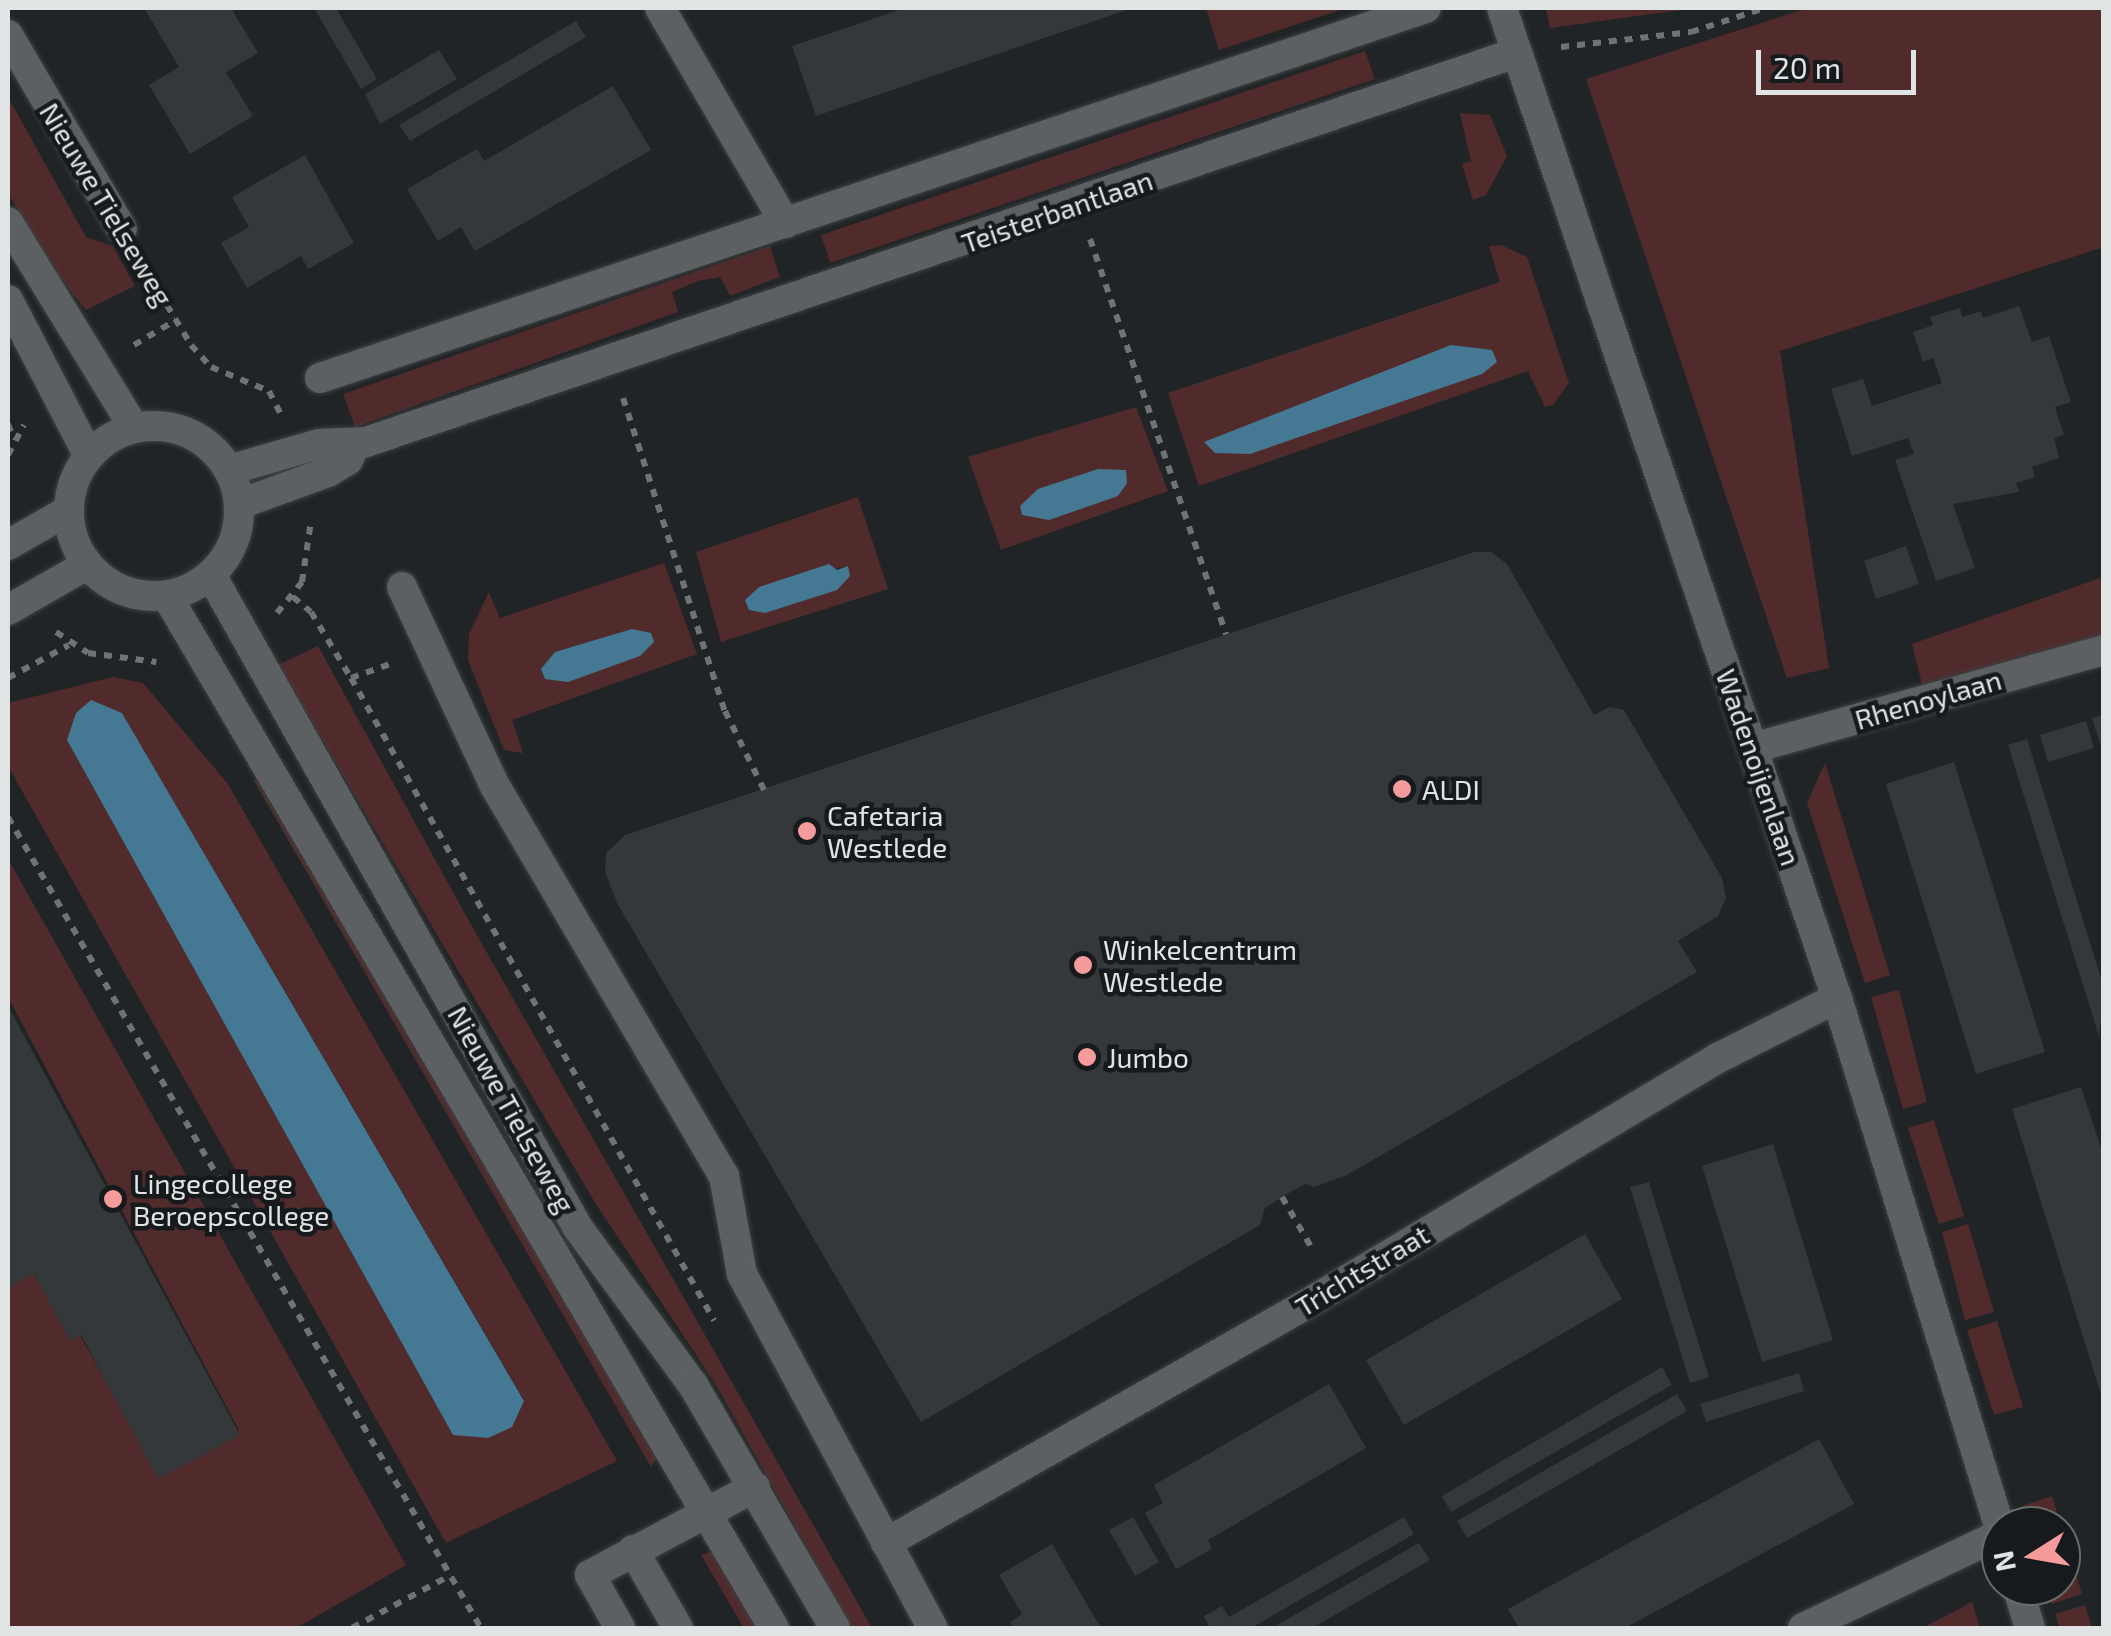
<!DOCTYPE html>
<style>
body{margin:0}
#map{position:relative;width:2111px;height:1636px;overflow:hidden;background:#202426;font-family:"Exo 2",sans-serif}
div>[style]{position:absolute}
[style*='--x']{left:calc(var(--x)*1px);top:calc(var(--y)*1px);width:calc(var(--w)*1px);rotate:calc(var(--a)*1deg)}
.green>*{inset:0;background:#512b2c}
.water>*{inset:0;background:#457993}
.building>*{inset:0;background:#34383a}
.path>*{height:6px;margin-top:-3px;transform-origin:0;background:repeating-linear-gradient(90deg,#707375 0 8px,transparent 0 16px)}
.roads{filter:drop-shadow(0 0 2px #3e4142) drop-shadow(0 0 2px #3e4142)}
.service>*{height:30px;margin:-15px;padding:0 15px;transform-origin:15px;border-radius:15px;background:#5c6062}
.minor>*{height:30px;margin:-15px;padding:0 15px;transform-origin:15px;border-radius:15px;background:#5c6062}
.tertiary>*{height:30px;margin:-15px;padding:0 15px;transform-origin:15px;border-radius:15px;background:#5c6062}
.secondary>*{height:30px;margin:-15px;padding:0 15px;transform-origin:15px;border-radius:15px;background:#5c6062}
.secondary>.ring{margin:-15px;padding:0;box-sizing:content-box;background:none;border:30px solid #5c6062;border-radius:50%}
.dots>*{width:28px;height:28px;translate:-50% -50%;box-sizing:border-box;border:5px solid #171a1c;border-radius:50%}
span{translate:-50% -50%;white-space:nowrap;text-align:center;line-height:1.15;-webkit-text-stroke:9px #171a1c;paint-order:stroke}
.street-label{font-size:28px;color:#e1e4e5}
.poi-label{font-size:28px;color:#e1e4e5}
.left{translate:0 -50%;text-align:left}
.frame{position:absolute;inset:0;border:10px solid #e1e4e5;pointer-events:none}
.north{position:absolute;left:1981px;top:1506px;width:100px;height:100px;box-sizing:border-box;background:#171a1c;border:2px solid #686b6c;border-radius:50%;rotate:259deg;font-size:28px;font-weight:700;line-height:40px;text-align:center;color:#e1e4e5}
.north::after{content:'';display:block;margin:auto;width:35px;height:45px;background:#f59b9c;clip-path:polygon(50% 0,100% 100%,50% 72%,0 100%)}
.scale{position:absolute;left:1756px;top:50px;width:160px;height:45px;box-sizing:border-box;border:5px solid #e1e4e5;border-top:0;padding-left:12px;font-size:30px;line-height:35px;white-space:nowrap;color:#e1e4e5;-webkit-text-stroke:8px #171a1c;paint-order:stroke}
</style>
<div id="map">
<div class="green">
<i style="clip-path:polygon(1206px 8px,1346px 8px,1219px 50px)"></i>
<i style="clip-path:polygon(1546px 8px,1695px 8px,1550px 28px)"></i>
<i style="clip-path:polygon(1808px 8px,2103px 8px,2104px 247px,1780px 351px,1829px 668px,1787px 678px,1586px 79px)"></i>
<i style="clip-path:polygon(1365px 51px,1375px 79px,830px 263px,821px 235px)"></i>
<i style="clip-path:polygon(8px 97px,86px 237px,113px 246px,135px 286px,86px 310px,65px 284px,8px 194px)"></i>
<i style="clip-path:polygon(1460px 113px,1490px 115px,1507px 156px,1486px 195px,1473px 200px,1462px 164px,1471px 161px)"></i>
<i style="clip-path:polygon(1501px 245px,1527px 257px,1569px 383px,1553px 405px,1545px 407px,1528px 371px,1199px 486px,1168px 393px,1500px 282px,1489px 246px)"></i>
<i style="clip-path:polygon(770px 246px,780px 277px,730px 296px,720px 277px,698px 281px,672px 292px,678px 312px,355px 427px,343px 394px)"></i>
<i style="clip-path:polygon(1136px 407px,1168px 491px,1001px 550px,968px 457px)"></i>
<i style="clip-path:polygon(evenodd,858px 497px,888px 589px,721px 642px,696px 552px,858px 497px,847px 566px,749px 610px,746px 600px,759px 587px,847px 566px)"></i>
<i style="clip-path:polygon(664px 563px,697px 654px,512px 720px,523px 753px,504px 750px,468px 660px,469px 634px,489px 592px,500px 618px)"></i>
<i style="clip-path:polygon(2103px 577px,2103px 635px,1922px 684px,1912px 644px)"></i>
<i style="clip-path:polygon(318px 646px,465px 914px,872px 1628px,852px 1628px,716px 1385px,594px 1201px,278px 665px)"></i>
<i style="clip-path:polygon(evenodd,113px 677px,143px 683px,228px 784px,617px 1461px,446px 1543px,8px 766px,8px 703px,113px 677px,92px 701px,122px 713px,524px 1400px,488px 1438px,453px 1434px,68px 741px,76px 713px,92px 701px)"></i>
<i style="clip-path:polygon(1825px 763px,1890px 975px,1865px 983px,1807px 803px)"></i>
<i style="clip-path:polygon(263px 774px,660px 1452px,651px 1467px,254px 781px)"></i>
<i style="clip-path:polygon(8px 859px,406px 1565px,296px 1628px,8px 1628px,8px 1284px,32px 1271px,69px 1338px,78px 1332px,158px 1474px,239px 1430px,8px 997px)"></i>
<i style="clip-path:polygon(1899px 990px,1927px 1102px,1903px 1109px,1871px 997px)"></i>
<i style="clip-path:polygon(1934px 1120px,1964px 1216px,1939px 1224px,1908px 1128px)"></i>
<i style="clip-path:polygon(1968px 1224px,1994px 1312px,1965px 1320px,1942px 1232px)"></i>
<i style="clip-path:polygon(1997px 1321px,2023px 1407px,1994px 1415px,1967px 1330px)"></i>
<i style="clip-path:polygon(2052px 1496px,2082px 1594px,2052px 1604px,2047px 1586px,2061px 1586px,2061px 1526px,2028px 1526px,2022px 1506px)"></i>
<i style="clip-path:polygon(714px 1550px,758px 1628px,744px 1628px,701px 1555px)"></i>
<i style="clip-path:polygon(1972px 1602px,1980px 1628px,1924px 1627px)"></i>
<i style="clip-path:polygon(2085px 1605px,2092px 1628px,2060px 1628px,2055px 1614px)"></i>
</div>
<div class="water">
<i style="clip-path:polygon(1451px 345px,1492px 350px,1497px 362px,1482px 374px,1250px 454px,1215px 453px,1204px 442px)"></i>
<i style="clip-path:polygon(1098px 469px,1126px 470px,1127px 483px,1118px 496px,1049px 520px,1022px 515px,1020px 506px,1038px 489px)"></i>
<i style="clip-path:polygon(829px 564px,837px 570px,848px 566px,850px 576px,837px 590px,765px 613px,749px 610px,745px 600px,759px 587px)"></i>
<i style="clip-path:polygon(632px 629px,651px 633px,654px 642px,640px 656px,568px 682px,545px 679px,541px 669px,555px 652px)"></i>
<i style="clip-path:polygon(91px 700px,122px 713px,524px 1401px,512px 1427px,488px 1438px,453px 1435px,67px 740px,76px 713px)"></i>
</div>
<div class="building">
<i style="clip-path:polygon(144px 8px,231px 8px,258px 53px,226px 72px,253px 116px,190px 154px,149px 85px,179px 67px)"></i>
<i style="clip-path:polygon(314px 8px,336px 8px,377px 79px,361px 89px)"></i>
<i style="clip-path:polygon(905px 8px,1132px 8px,816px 116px,792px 46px)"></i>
<i style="clip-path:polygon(576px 21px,586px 37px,410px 141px,399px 125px)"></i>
<i style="clip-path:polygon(439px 50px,457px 79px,380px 124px,365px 94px)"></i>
<i style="clip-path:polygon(613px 86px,651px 150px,475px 251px,461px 227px,438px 241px,407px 189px,477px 149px,484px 161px)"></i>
<i style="clip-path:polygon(305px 155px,354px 243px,308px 269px,301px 256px,247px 288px,221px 243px,249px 227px,232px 197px)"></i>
<i style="clip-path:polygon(2019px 306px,2032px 342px,2049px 336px,2071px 402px,2055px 407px,2064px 435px,2054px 438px,2059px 458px,2032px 467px,2035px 477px,2016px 483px,2019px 492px,1953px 504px,1975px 568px,1936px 581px,1895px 460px,1914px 454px,1908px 438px,1852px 456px,1831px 389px,1863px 379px,1872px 406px,1942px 383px,1933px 358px,1923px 362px,1913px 332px,1933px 325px,1930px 317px,1960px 308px,1962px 317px,1981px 311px,1983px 318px)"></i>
<i style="clip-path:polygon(1906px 546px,1919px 584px,1876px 599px,1864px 561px)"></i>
<i style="clip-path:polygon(1474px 552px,1491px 552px,1507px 564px,1594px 715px,1610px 707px,1624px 710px,1722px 878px,1726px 898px,1718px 916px,1678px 941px,1697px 972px,1347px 1175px,1314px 1187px,1305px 1184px,1282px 1197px,1265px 1208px,1260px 1225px,921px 1422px,617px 903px,605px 872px,606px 853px,625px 835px)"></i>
<i style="clip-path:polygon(2104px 715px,2104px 741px,2100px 743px,2092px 718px)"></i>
<i style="clip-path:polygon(2086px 721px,2094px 748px,2048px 762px,2040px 735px)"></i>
<i style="clip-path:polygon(2027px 739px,2104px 988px,2099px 1036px,2008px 745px)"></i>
<i style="clip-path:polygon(1954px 762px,2045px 1052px,1976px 1074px,1886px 784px)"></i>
<i style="clip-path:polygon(8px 1006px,240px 1435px,158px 1479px,81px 1335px,70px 1341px,34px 1274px,8px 1288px)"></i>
<i style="clip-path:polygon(2081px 1087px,2104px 1157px,2103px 1401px,2012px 1109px)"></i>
<i style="clip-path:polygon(1773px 1144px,1833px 1340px,1762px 1362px,1702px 1166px)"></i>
<i style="clip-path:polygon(1649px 1182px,1709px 1377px,1690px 1383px,1630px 1187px)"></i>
<i style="clip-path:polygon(1585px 1234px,1622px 1299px,1404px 1425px,1366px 1360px)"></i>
<i style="clip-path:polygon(1662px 1367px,1672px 1385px,1451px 1512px,1442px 1496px)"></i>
<i style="clip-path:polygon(1799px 1373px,1804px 1391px,1706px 1422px,1700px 1404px)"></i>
<i style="clip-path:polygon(1329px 1384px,1366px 1448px,1208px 1540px,1212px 1549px,1176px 1569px,1145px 1513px,1163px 1503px,1154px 1485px)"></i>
<i style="clip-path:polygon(1677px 1394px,1687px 1411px,1467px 1538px,1457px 1521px)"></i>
<i style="clip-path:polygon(1819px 1439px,1854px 1504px,1625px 1628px,1519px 1628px,1508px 1609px)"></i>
<i style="clip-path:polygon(1133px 1517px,1159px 1562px,1135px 1576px,1109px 1530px)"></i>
<i style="clip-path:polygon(1404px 1517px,1414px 1534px,1251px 1628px,1210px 1628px,1204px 1616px,1222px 1606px,1229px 1617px)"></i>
<i style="clip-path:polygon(1419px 1543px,1430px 1560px,1312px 1628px,1272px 1628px)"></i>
<i style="clip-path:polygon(1052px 1544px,1085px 1601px,1101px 1628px,1014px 1628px,1010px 1622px,1022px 1614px,999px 1575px)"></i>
</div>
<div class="path">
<i style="--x:1561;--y:47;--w:131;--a:-6.6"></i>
<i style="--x:1691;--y:32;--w:78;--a:-18"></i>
<i style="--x:1090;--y:239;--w:418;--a:71"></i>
<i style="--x:142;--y:264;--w:95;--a:58.8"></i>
<i style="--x:191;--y:345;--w:30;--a:48"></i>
<i style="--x:211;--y:367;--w:63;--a:22.5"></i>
<i style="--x:269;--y:391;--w:25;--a:63"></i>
<i style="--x:134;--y:345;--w:49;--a:-30.8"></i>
<i style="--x:623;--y:398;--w:329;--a:72"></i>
<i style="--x:725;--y:711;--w:90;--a:63.7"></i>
<i style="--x:8;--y:424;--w:16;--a:68"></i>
<i style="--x:8;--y:455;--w:34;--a:-62"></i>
<i style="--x:293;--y:597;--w:23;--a:40"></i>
<i style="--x:311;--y:612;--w:77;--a:58.8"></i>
<i style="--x:351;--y:678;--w:738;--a:60.52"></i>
<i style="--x:277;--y:613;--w:40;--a:-51"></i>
<i style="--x:302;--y:582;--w:62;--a:-81.6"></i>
<i style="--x:56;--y:632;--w:38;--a:33"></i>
<i style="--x:88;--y:653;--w:69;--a:7.5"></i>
<i style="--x:8;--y:678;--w:69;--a:-28.4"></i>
<i style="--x:351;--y:678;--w:45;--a:-19.7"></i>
<i style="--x:8;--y:817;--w:939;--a:59.75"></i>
<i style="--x:1282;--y:1197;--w:64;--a:59.8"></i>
<i style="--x:352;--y:1628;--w:112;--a:-28.2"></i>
</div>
<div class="roads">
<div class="service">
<i style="--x:633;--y:1550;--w:90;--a:60"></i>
<i style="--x:620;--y:1628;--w:61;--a:-119.5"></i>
<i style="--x:590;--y:1575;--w:187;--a:-28.1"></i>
</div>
<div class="minor">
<i style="--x:660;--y:8;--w:249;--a:59.8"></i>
<i style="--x:1502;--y:8;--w:1045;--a:71.31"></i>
<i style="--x:1837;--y:998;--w:559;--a:72.93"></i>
<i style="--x:8;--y:35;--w:225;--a:59.6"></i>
<i style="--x:320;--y:378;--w:1166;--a:-18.5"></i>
<i style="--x:229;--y:470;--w:94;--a:-16.1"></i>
<i style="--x:319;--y:444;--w:47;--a:-2.4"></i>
<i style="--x:366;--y:442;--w:1214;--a:-18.69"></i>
<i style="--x:240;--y:504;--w:94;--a:-20"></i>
<i style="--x:328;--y:472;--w:23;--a:-31"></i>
<i style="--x:348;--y:460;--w:17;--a:-65"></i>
<i style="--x:402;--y:587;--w:220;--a:65"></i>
<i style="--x:495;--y:786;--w:452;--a:59.6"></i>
<i style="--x:724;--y:1176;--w:100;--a:79.6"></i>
<i style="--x:742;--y:1274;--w:402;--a:61.7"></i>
<i style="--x:1753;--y:748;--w:364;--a:-15.6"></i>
<i style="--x:886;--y:1543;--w:496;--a:-29.6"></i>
<i style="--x:1317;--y:1298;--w:467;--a:-30.9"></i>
<i style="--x:1718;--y:1058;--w:133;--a:-26.8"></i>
<i style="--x:2017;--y:1586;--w:44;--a:72.8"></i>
<i style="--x:1803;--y:1628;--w:219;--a:-25.4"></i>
</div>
<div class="tertiary">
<i style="--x:8;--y:545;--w:70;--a:-29.8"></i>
<i style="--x:8;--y:610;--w:92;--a:-29.9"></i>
</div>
<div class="secondary">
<i style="--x:8;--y:222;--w:241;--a:58.5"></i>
<i style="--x:8;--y:300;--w:176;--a:62.6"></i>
<i class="ring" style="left:69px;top:426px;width:140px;height:140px"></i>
<i style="--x:211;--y:575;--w:749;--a:60.66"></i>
<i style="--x:578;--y:1228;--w:195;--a:53.8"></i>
<i style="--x:693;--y:1385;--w:281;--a:59.7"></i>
<i style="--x:167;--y:596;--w:1197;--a:59.54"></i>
</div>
</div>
<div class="dots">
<i style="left:1402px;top:789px;background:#f59b9c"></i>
<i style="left:807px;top:831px;background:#f59b9c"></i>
<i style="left:1083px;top:965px;background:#f59b9c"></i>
<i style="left:1087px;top:1057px;background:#f59b9c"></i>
<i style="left:113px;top:1199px;background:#f59b9c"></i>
</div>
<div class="street-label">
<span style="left:107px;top:204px;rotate:59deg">Nieuwe Tielseweg</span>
<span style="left:1057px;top:211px;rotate:-19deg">Teisterbantlaan</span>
<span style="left:1928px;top:699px;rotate:-16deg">Rhenoylaan</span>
<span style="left:1759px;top:767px;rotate:71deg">Wadenoijenlaan</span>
<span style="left:512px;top:1109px;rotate:61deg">Nieuwe Tielseweg</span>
<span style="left:1362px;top:1270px;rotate:-31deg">Trichtstraat</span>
</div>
<div class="poi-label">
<span class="left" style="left:1422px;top:789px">ALDI</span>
<span class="left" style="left:827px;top:831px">Cafetaria<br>Westlede</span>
<span class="left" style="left:1103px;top:965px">Winkelcentrum<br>Westlede</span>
<span class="left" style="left:1107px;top:1057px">Jumbo</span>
<span class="left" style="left:133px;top:1199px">Lingecollege<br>Beroepscollege</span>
</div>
<div class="frame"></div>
<div class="north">N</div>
<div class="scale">20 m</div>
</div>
